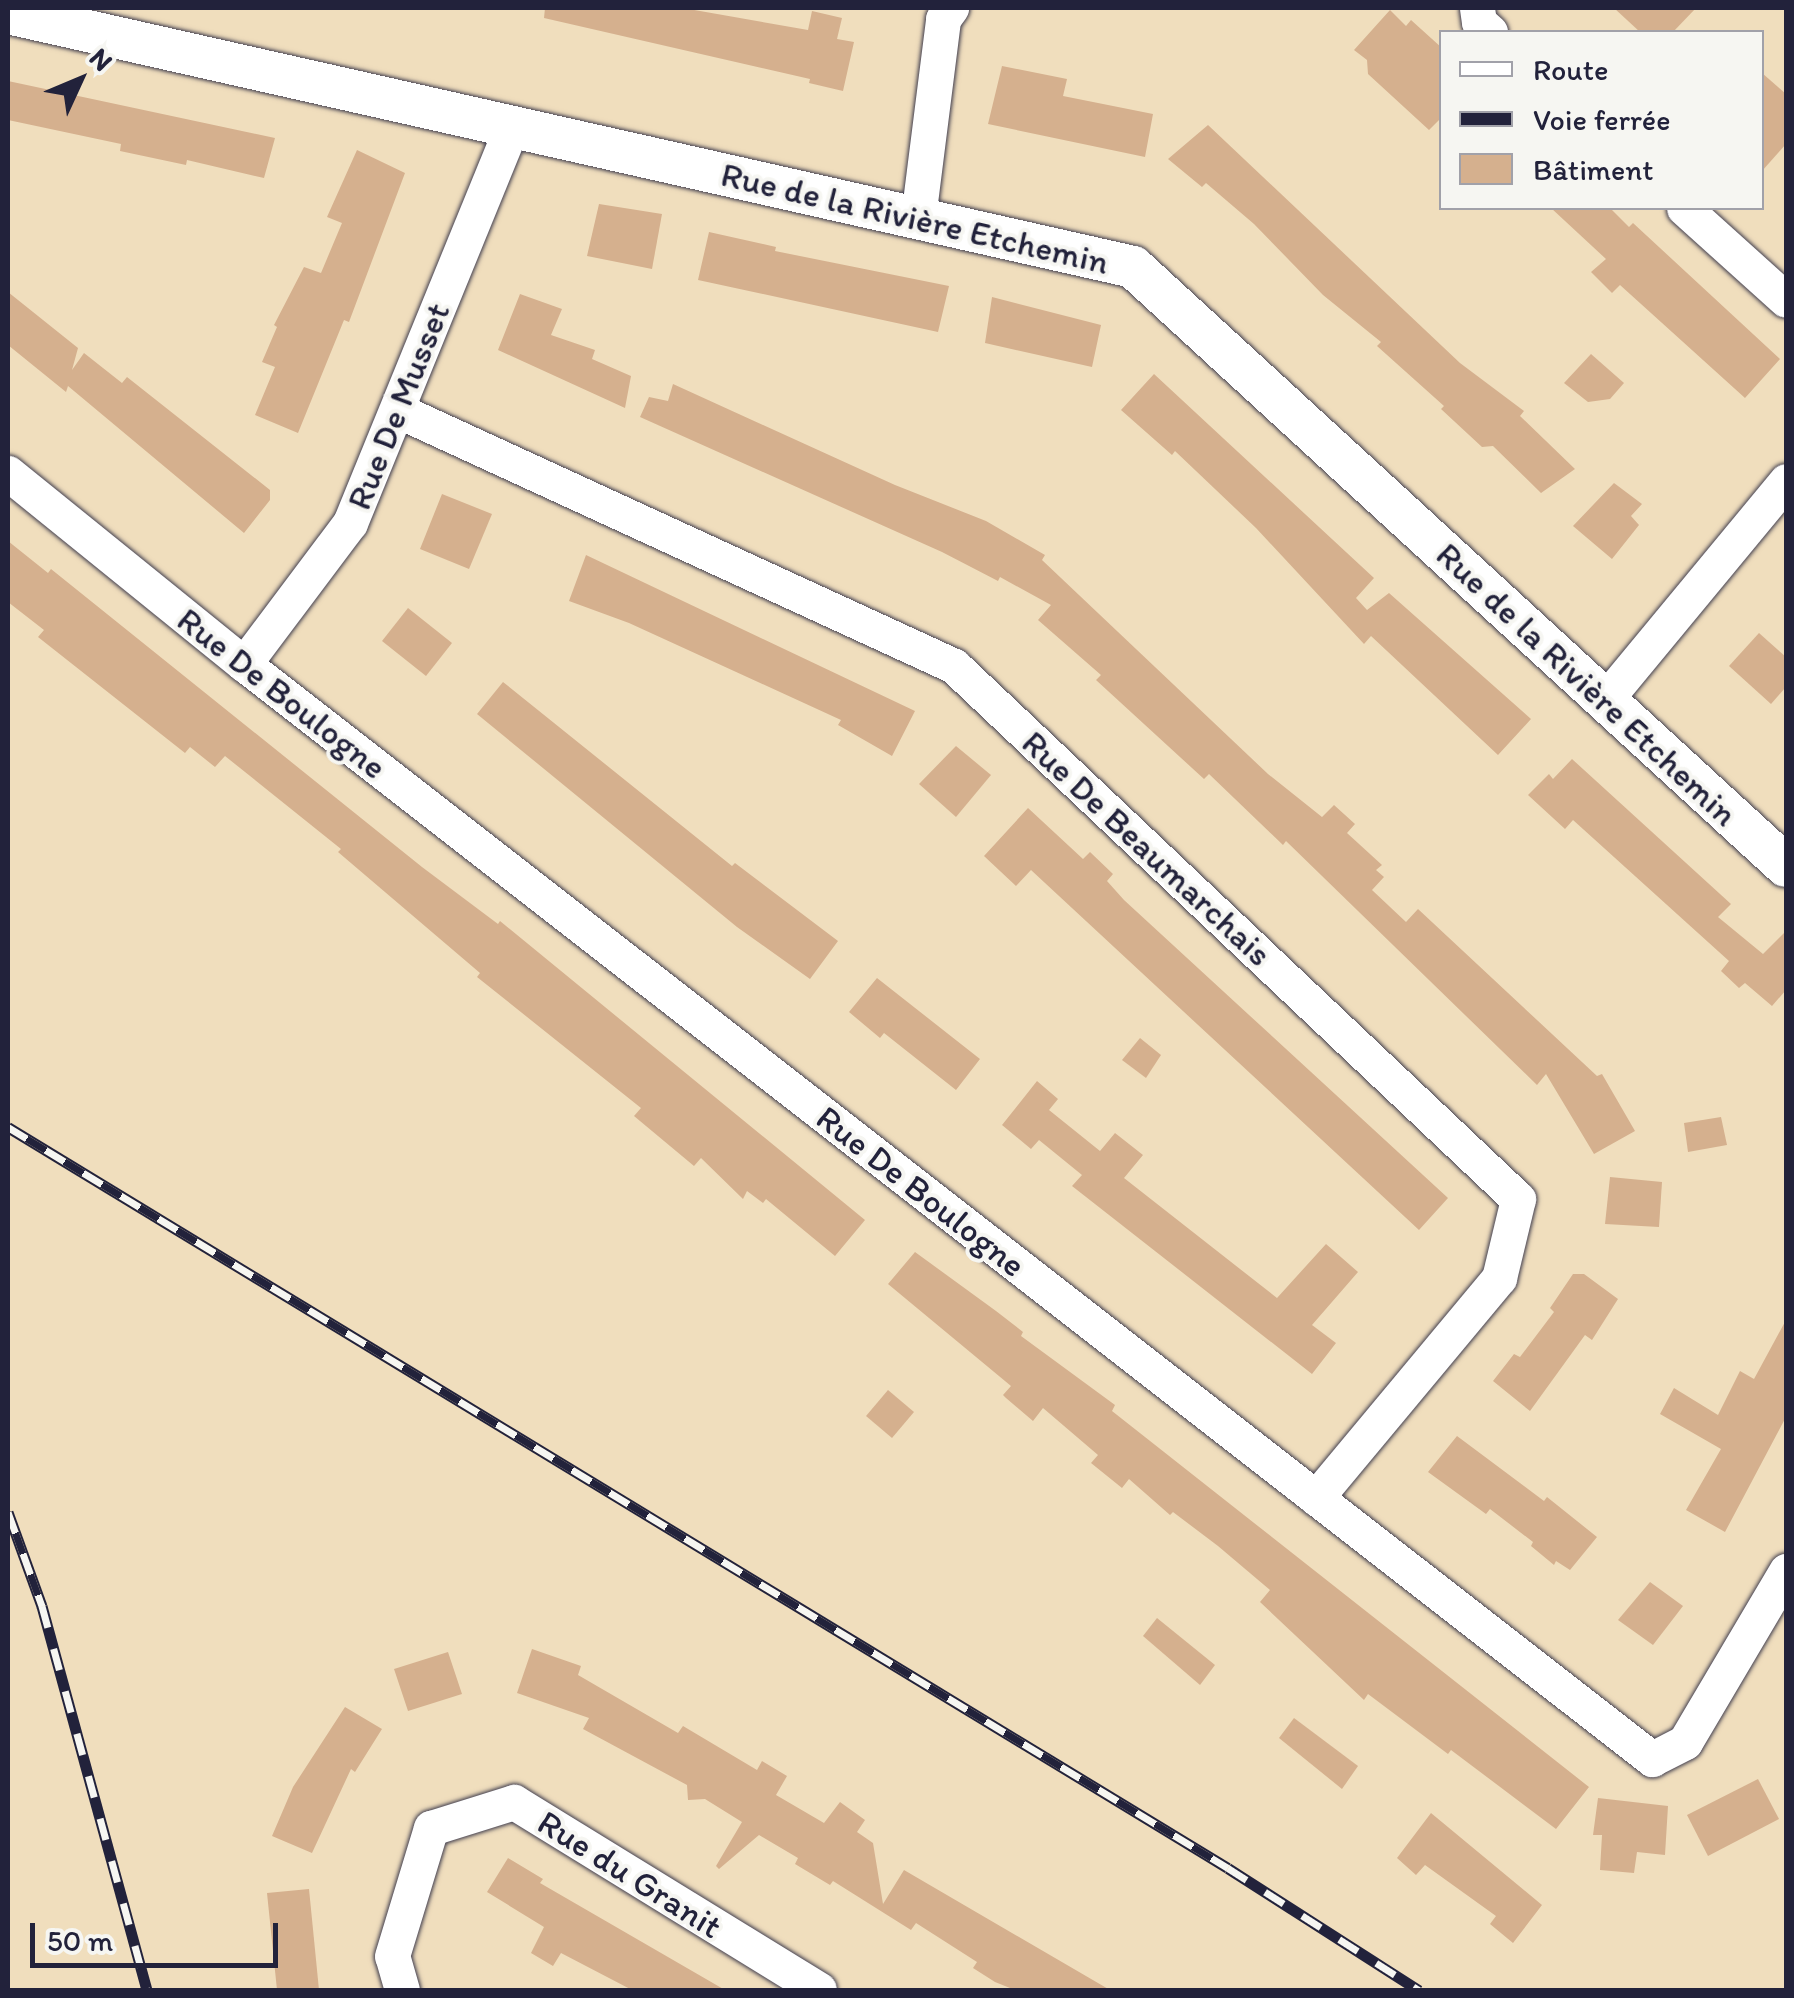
<!DOCTYPE html>
<meta charset="utf-8">
<style>
body{margin:0}
#map{position:relative;width:1794px;height:1998px;overflow:hidden;background:#f0debd;font-family:Itim,sans-serif}
div>[style]{position:absolute}
[style*='--x']{left:calc(var(--x)*1px);top:calc(var(--y)*1px);width:calc(var(--w)*1px);rotate:calc(var(--a)*1deg)}
.building>*{inset:0;background:#d5b08e}
.roads{filter:drop-shadow(0 0 2px #413e4e) drop-shadow(0 0 2px #413e4e)}
.minor>*{height:35px;margin:-17.5px;padding:0 17.5px;transform-origin:17.5px;border-radius:17.5px;background:#fff}
.tertiary>*{height:42px;margin:-21px;padding:0 21px;transform-origin:21px;border-radius:21px;background:#fff}
.rail>*{height:11px;margin-top:-5.5px;transform-origin:0;background:repeating-linear-gradient(90deg,#f6f6f2 0 22px,#22223b 0 44px);box-sizing:border-box;border-block:2px solid #22223b}
span{translate:-50% -50%;white-space:nowrap;text-align:center;line-height:1.15;-webkit-text-stroke:8px #f6f6f2;paint-order:stroke}
.street-label{font-size:35px;color:#22223b}
.frame{position:absolute;inset:0;border:10px solid #22223b;pointer-events:none}
.legend{position:absolute;left:1439px;top:30px;width:325px;height:180px;box-sizing:border-box;background:#f6f6f2;border:2px solid #a1a1a9;margin:0;padding:12px 18px;list-style:none;font-size:30px;color:#22223b}
.legend li{display:flex;align-items:center;gap:20px;height:50px}
.legend b{width:50px;border:2px solid #a1a1a9}
.north{position:absolute;left:30px;top:30px;width:100px;height:100px;-webkit-text-stroke:8px #f6f6f2;paint-order:stroke;rotate:46deg;font-size:28px;font-weight:700;line-height:40px;text-align:center;color:#22223b}
.north::after{content:'';display:block;margin:auto;width:35px;height:45px;background:#22223b;clip-path:polygon(50% 0,100% 100%,50% 72%,0 100%)}
.scale{position:absolute;left:30px;top:1923px;width:248px;height:45px;box-sizing:border-box;border:5px solid #22223b;border-top:0;padding-left:12px;font-size:30px;line-height:35px;white-space:nowrap;color:#22223b;-webkit-text-stroke:8px #f6f6f2;paint-order:stroke}
</style>
<div id="map">
<div class="building">
<i style="clip-path:polygon(545px 8px,683px 8px,808px 30px,812px 11px,842px 18px,837px 39px,854px 42px,843px 91px,809px 83px,810px 79px,544px 18px)"></i>
<i style="clip-path:polygon(1614px 8px,1696px 8px,1673px 32px,1640px 32px)"></i>
<i style="clip-path:polygon(1390px 10px,1406px 26px,1411px 20px,1442px 48px,1442px 117px,1429px 130px,1368px 74px,1367px 60px,1354px 50px)"></i>
<i style="clip-path:polygon(1002px 66px,1067px 79px,1063px 96px,1153px 114px,1145px 157px,988px 124px)"></i>
<i style="clip-path:polygon(1762px 73px,1786px 94px,1786px 144px,1762px 171px)"></i>
<i style="clip-path:polygon(8px 81px,275px 138px,264px 178px,187px 160px,186px 165px,120px 151px,121px 144px,8px 120px)"></i>
<i style="clip-path:polygon(1208px 125px,1460px 363px,1524px 411px,1520px 416px,1575px 469px,1541px 493px,1493px 446px,1482px 447px,1441px 409px,1444px 406px,1377px 346px,1381px 342px,1323px 295px,1254px 224px,1206px 183px,1202px 187px,1168px 159px)"></i>
<i style="clip-path:polygon(357px 150px,405px 173px,349px 322px,344px 320px,298px 433px,255px 415px,275px 367px,262px 362px,277px 327px,274px 325px,304px 267px,321px 273px,342px 223px,327px 217px)"></i>
<i style="clip-path:polygon(599px 204px,662px 214px,652px 269px,587px 256px)"></i>
<i style="clip-path:polygon(1551px 208px,1610px 208px,1629px 227px,1633px 223px,1780px 359px,1745px 398px,1620px 285px,1612px 293px,1591px 272px,1606px 259px)"></i>
<i style="clip-path:polygon(709px 232px,776px 247px,775px 251px,949px 286px,938px 332px,698px 280px)"></i>
<i style="clip-path:polygon(8px 292px,78px 348px,72px 370px,84px 353px,122px 383px,127px 377px,270px 490px,270px 500px,244px 533px,68px 386px,66px 392px,8px 345px)"></i>
<i style="clip-path:polygon(520px 294px,562px 309px,551px 335px,595px 350px,592px 359px,631px 376px,625px 408px,498px 350px)"></i>
<i style="clip-path:polygon(992px 297px,1101px 325px,1092px 367px,985px 343px)"></i>
<i style="clip-path:polygon(1591px 354px,1624px 383px,1610px 399px,1588px 402px,1564px 383px)"></i>
<i style="clip-path:polygon(1154px 374px,1374px 578px,1356px 598px,1367px 610px,1389px 593px,1531px 719px,1498px 755px,1371px 636px,1364px 644px,1256px 528px,1175px 451px,1172px 455px,1121px 410px)"></i>
<i style="clip-path:polygon(673px 384px,895px 485px,986px 521px,1045px 555px,1042px 560px,1268px 774px,1322px 817px,1334px 805px,1355px 824px,1347px 833px,1382px 865px,1376px 870px,1384px 877px,1372px 890px,1406px 922px,1418px 909px,1597px 1076px,1602px 1074px,1635px 1131px,1594px 1154px,1546px 1074px,1537px 1085px,1286px 841px,1283px 845px,1209px 774px,1204px 779px,1096px 680px,1101px 675px,1038px 620px,1051px 605px,1000px 577px,998px 581px,942px 552px,640px 417px,649px 397px,668px 401px)"></i>
<i style="clip-path:polygon(1614px 483px,1642px 504px,1631px 516px,1639px 525px,1612px 559px,1573px 526px)"></i>
<i style="clip-path:polygon(442px 494px,492px 514px,469px 569px,420px 549px)"></i>
<i style="clip-path:polygon(8px 541px,48px 573px,51px 569px,422px 867px,498px 924px,500px 921px,865px 1220px,835px 1256px,766px 1199px,763px 1203px,747px 1191px,743px 1199px,701px 1158px,694px 1166px,634px 1116px,641px 1108px,477px 977px,480px 973px,338px 852px,341px 849px,225px 756px,215px 767px,190px 747px,185px 753px,38px 637px,44px 630px,8px 602px)"></i>
<i style="clip-path:polygon(586px 555px,915px 711px,892px 756px,838px 725px,841px 720px,629px 623px,569px 601px)"></i>
<i style="clip-path:polygon(408px 608px,452px 643px,426px 676px,382px 641px)"></i>
<i style="clip-path:polygon(1759px 633px,1786px 657px,1786px 687px,1771px 704px,1729px 666px)"></i>
<i style="clip-path:polygon(503px 682px,732px 866px,735px 863px,838px 941px,810px 979px,737px 927px,477px 714px)"></i>
<i style="clip-path:polygon(956px 746px,991px 775px,956px 817px,919px 784px)"></i>
<i style="clip-path:polygon(1572px 759px,1731px 904px,1718px 917px,1763px 954px,1786px 931px,1786px 990px,1772px 1006px,1745px 983px,1739px 988px,1721px 971px,1729px 961px,1573px 820px,1565px 829px,1528px 795px,1549px 774px,1553px 779px)"></i>
<i style="clip-path:polygon(1028px 808px,1083px 859px,1090px 852px,1113px 874px,1107px 881px,1124px 900px,1448px 1198px,1419px 1230px,1031px 870px,1016px 886px,984px 856px)"></i>
<i style="clip-path:polygon(877px 978px,980px 1059px,956px 1090px,884px 1033px,880px 1038px,849px 1012px)"></i>
<i style="clip-path:polygon(1140px 1038px,1161px 1055px,1146px 1078px,1122px 1060px)"></i>
<i style="clip-path:polygon(1037px 1081px,1058px 1099px,1049px 1110px,1100px 1151px,1115px 1133px,1143px 1155px,1124px 1178px,1277px 1298px,1326px 1244px,1358px 1272px,1312px 1325px,1336px 1343px,1312px 1374px,1072px 1186px,1082px 1175px,1039px 1140px,1031px 1149px,1002px 1125px)"></i>
<i style="clip-path:polygon(1721px 1117px,1727px 1145px,1688px 1152px,1684px 1123px)"></i>
<i style="clip-path:polygon(1610px 1177px,1662px 1182px,1659px 1227px,1605px 1224px)"></i>
<i style="clip-path:polygon(915px 1252px,996px 1311px,1023px 1332px,1021px 1336px,1115px 1405px,1112px 1411px,1589px 1787px,1556px 1829px,1451px 1750px,1448px 1754px,1368px 1694px,1364px 1700px,1260px 1602px,1270px 1590px,1218px 1546px,1173px 1512px,1170px 1515px,1129px 1479px,1122px 1488px,1091px 1463px,1098px 1455px,1043px 1408px,1033px 1421px,1006px 1398px,1003px 1395px,1011px 1386px,888px 1284px)"></i>
<i style="clip-path:polygon(1573px 1274px,1584px 1274px,1618px 1299px,1592px 1340px,1585px 1335px,1530px 1411px,1493px 1381px,1514px 1354px,1520px 1357px,1554px 1312px,1550px 1308px)"></i>
<i style="clip-path:polygon(1786px 1320px,1786px 1417px,1725px 1532px,1686px 1510px,1721px 1449px,1660px 1414px,1674px 1388px,1718px 1415px,1740px 1371px,1754px 1379px)"></i>
<i style="clip-path:polygon(888px 1390px,914px 1412px,892px 1438px,866px 1416px)"></i>
<i style="clip-path:polygon(1457px 1436px,1544px 1501px,1547px 1497px,1597px 1537px,1570px 1570px,1556px 1561px,1554px 1565px,1531px 1546px,1533px 1542px,1490px 1509px,1486px 1514px,1428px 1472px)"></i>
<i style="clip-path:polygon(1650px 1582px,1683px 1606px,1653px 1645px,1618px 1620px)"></i>
<i style="clip-path:polygon(1157px 1618px,1215px 1665px,1200px 1685px,1143px 1636px)"></i>
<i style="clip-path:polygon(532px 1649px,581px 1666px,578px 1675px,678px 1733px,683px 1726px,757px 1770px,762px 1761px,787px 1776px,776px 1795px,824px 1823px,840px 1802px,865px 1820px,857px 1832px,873px 1843px,883px 1904px,904px 1870px,1110px 1990px,1015px 1990px,995px 1982px,973px 1968px,977px 1962px,916px 1923px,911px 1930px,833px 1881px,830px 1885px,795px 1864px,798px 1858px,759px 1835px,719px 1869px,716px 1866px,742px 1822px,705px 1799px,688px 1800px,687px 1785px,583px 1729px,589px 1718px,517px 1693px)"></i>
<i style="clip-path:polygon(448px 1652px,462px 1694px,408px 1711px,394px 1669px)"></i>
<i style="clip-path:polygon(345px 1707px,382px 1729px,355px 1772px,351px 1769px,312px 1853px,272px 1836px,293px 1787px)"></i>
<i style="clip-path:polygon(1294px 1718px,1358px 1766px,1342px 1789px,1279px 1738px)"></i>
<i style="clip-path:polygon(1758px 1779px,1779px 1819px,1708px 1856px,1687px 1815px)"></i>
<i style="clip-path:polygon(1598px 1798px,1668px 1806px,1665px 1855px,1637px 1852px,1634px 1873px,1600px 1870px,1602px 1835px,1593px 1835px)"></i>
<i style="clip-path:polygon(1431px 1813px,1542px 1905px,1513px 1943px,1490px 1924px,1496px 1916px,1425px 1865px,1416px 1875px,1397px 1858px)"></i>
<i style="clip-path:polygon(508px 1858px,543px 1879px,540px 1883px,725px 1990px,632px 1990px,561px 1953px,553px 1966px,531px 1953px,544px 1927px,487px 1892px)"></i>
<i style="clip-path:polygon(309px 1889px,319px 1990px,277px 1990px,267px 1893px)"></i>
</div>
<div class="roads">
<div class="minor">
<i style="--x:1477;--y:8;--w:14;--a:82"></i>
<i style="--x:1479;--y:22;--w:15;--a:42"></i>
<i style="--x:1684;--y:208;--w:137;--a:42"></i>
<i style="--x:918;--y:218;--w:201;--a:-82.8"></i>
<i style="--x:943;--y:19;--w:14;--a:-54"></i>
<i style="--x:397;--y:410;--w:613;--a:24.68"></i>
<i style="--x:954;--y:666;--w:776;--a:43.38"></i>
<i style="--x:1518;--y:1199;--w:81;--a:103.5"></i>
<i style="--x:1499;--y:1278;--w:286;--a:129.8"></i>
<i style="--x:8;--y:473;--w:304;--a:39"></i>
<i style="--x:244;--y:664;--w:1784;--a:37.87"></i>
<i style="--x:1652;--y:1759;--w:37;--a:-27"></i>
<i style="--x:1685;--y:1742;--w:199;--a:-59.4"></i>
<i style="--x:244;--y:664;--w:176;--a:-53.1"></i>
<i style="--x:350;--y:523;--w:428;--a:-67.8"></i>
<i style="--x:1605;--y:700;--w:284;--a:-50.4"></i>
<i style="--x:402;--y:1990;--w:35;--a:-106"></i>
<i style="--x:392;--y:1956;--w:134;--a:-73.1"></i>
<i style="--x:431;--y:1828;--w:87;--a:-17.4"></i>
<i style="--x:514;--y:1802;--w:358;--a:31.6"></i>
</div>
<div class="tertiary">
<i style="--x:8;--y:13;--w:1153;--a:12.72"></i>
<i style="--x:1133;--y:267;--w:886;--a:42.53"></i>
</div>
</div>
<div class="rail">
<i style="--x:8;--y:1127;--w:1427;--a:31.27"></i>
<i style="--x:1228;--y:1868;--w:227;--a:32.6"></i>
<i style="--x:8;--y:1512;--w:100;--a:70.1"></i>
<i style="--x:42;--y:1606;--w:398;--a:74.7"></i>
</div>
<div class="street-label">
<span style="left:915px;top:218px;rotate:13deg">Rue de la Rivière Etchemin</span>
<span style="left:398px;top:406px;rotate:-68deg">Rue De Musset</span>
<span style="left:1587px;top:684px;rotate:43deg">Rue de la Rivière Etchemin</span>
<span style="left:282px;top:693px;rotate:38deg">Rue De Boulogne</span>
<span style="left:1147px;top:848px;rotate:43deg">Rue De Beaumarchais</span>
<span style="left:921px;top:1191px;rotate:38deg">Rue De Boulogne</span>
<span style="left:630px;top:1874px;rotate:32deg">Rue du Granit</span>
</div>
<div class="frame"></div>
<ul class="legend">
<li><b style="height:12px;background:#fff"></b>Route</li>
<li><b style="height:12px;background:#22223b"></b>Voie ferrée</li>
<li><b style="height:28px;background:#d5b08e"></b>Bâtiment</li>
</ul>
<div class="north">N</div>
<div class="scale">50 m</div>
</div>
